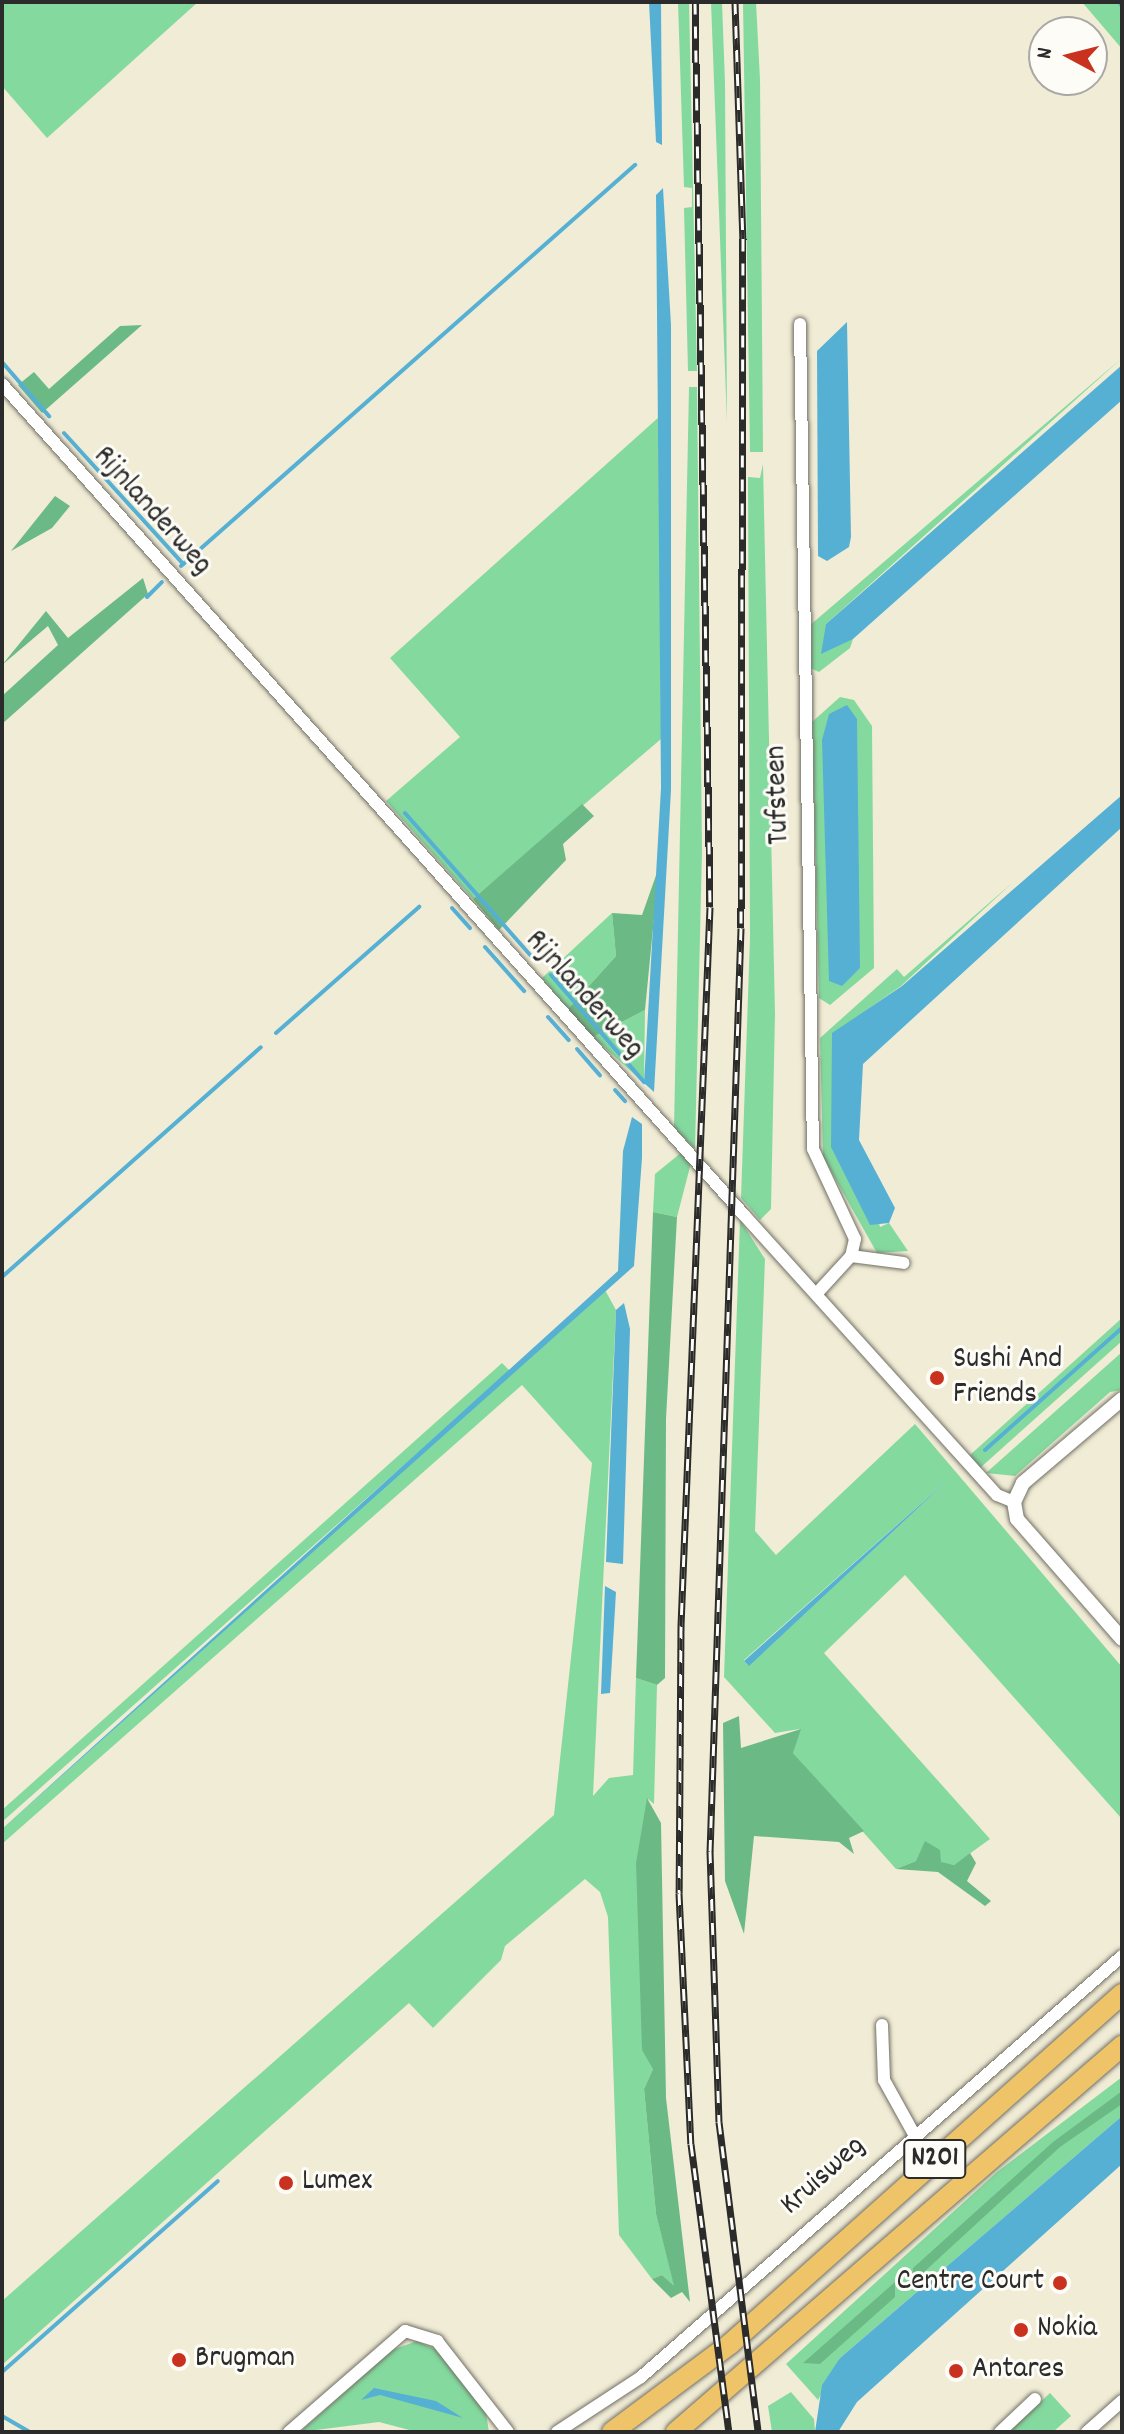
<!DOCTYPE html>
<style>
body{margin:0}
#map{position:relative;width:1124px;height:2434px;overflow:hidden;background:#f1ecd5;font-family:Dekko,sans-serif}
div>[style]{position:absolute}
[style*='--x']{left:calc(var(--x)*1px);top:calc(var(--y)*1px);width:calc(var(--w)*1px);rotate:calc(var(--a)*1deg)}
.green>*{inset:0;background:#84da9e}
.forest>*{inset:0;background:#6bba85}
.water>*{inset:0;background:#56b0d4}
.stream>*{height:4px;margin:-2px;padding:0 2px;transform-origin:2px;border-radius:2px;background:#56b0d4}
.roads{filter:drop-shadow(0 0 2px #706f66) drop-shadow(0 0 2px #706f66)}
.minor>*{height:12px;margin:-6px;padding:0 6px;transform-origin:6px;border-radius:6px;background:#fff}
.tertiary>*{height:14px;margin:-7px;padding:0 7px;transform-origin:7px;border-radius:7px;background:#fff}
.trunk>*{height:20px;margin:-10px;padding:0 10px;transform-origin:10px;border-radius:10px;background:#efc469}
.rail>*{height:7px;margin-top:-3.5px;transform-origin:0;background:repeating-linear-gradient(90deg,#fdfcf7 0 12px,#2b2b2b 0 24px);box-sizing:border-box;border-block:2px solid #2b2b2b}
.dots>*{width:22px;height:22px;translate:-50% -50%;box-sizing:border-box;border:4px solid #fdfcf7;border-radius:50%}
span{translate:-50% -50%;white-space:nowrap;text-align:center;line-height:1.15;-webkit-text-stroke:6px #fdfcf7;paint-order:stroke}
.shield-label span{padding:2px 6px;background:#fdfcf7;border:2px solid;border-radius:6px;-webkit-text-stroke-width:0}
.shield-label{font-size:28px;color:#2b2b2b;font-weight:700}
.street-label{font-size:30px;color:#2b2b2b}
.poi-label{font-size:30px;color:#2b2b2b}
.left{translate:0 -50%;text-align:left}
.right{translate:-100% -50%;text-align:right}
.frame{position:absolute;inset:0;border:4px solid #2b2b2b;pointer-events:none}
.north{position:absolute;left:1028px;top:16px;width:80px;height:80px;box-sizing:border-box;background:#fdfcf7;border:2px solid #a9a8a5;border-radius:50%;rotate:277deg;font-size:22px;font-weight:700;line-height:32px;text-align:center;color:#2b2b2b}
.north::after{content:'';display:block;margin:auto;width:28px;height:36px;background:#c8321e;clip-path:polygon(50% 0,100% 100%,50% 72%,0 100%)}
</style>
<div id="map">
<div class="green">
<i style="clip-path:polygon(2px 2px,198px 2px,47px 138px,2px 86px)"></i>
<i style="clip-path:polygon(678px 2px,689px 2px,697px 371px,688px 371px,684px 208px,692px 207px,692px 188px,684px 187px)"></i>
<i style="clip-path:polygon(711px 2px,722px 2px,725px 83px,727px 422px)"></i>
<i style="clip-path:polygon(743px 2px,756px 2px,760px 80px,763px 452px,750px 452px)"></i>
<i style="clip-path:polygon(1082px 2px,1122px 2px,1122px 49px,1111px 36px)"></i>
<i style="clip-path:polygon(1122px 358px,826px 624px,853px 639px,850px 648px,819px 672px,810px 668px,809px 626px)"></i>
<i style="clip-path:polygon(689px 387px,697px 387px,702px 851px,695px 1149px,674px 1128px)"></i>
<i style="clip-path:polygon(659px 417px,661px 739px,473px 899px,386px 801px,460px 737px,390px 658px)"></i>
<i style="clip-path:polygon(763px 464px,775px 1014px,771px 1209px,760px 1220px,741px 1198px,750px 938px,748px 477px,760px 478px)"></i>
<i style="clip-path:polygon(840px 697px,854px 700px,872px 726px,874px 968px,830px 1005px,819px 998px,812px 722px)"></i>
<i style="clip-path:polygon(1012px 883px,901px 986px,832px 1034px,880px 1227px,889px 1223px,908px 1251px,877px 1253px,823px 1157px,820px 1038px,897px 969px,904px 977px)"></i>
<i style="clip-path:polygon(612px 913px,616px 956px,568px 1009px,542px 978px)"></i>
<i style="clip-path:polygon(645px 1010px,644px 1083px,593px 1037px)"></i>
<i style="clip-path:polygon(682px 1152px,691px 1163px,677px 1217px,653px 1212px,655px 1174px)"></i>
<i style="clip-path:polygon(evenodd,740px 1220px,765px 1259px,755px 1531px,776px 1555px,915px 1424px,1122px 1667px,1122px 1819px,905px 1575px,824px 1653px,990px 1839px,954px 1865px,916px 1861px,896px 1869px,792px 1752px,800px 1729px,775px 1733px,724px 1677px,740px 1220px,950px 1478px,748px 1665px,744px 1661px,744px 1660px,950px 1478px)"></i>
<i style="clip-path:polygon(605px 1290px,616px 1310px,593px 1796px,609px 1778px,633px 1775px,636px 1678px,657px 1685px,654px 1804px,648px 1799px,653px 2069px,644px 2089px,656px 2214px,675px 2288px,662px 2275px,652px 2279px,619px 2235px,608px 1917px,600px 1892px,585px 1879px,505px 1946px,501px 1960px,433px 2028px,409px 2003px,2px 2365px,2px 2301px,554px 1815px,592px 1463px,522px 1385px,2px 1844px,2px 1829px)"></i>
<i style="clip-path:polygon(1122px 1318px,1122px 1341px,980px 1468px,970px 1455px)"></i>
<i style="clip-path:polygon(1122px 1352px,1122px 1390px,1110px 1392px,1015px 1476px,986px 1473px)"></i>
<i style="clip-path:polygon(502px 1363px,510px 1371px,2px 1822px,2px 1810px)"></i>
<i style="clip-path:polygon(1122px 2077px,1122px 2116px,840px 2358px,818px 2400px,786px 2364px,997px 2172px)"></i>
<i style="clip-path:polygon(417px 2341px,439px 2351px,486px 2413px,489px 2432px,417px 2432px,379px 2422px,300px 2432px,392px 2350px)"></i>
<i style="clip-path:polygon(791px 2392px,814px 2419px,815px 2432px,772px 2432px,768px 2406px)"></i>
<i style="clip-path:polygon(1050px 2393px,1071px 2416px,1053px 2432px,1008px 2432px)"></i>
</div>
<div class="forest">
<i style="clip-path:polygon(142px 325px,42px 413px,18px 385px,34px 372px,49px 389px,120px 326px)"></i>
<i style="clip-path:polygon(55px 496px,70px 506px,52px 528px,11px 551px)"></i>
<i style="clip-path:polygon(143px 578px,148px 594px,2px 724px,2px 696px,58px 645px,48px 626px,2px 665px,46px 611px,68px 638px)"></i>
<i style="clip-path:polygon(582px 804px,594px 816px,563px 844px,566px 860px,499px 930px,473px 899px)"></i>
<i style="clip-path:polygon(659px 867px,645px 1010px,593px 1037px,568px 1009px,616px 956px,612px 913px,642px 915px)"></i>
<i style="clip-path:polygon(653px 1212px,677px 1217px,666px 1419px,665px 1678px,657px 1685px,636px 1678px)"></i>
<i style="clip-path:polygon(739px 1716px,741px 1748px,801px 1729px,793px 1753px,864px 1831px,849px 1838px,854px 1854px,839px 1842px,754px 1836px,744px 1934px,725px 1881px,723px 1723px)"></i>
<i style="clip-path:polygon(647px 1798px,661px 1823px,666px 2098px,690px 2302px,682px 2292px,671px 2298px,652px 2279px,662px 2275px,674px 2286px,656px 2214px,644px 2089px,653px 2069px,642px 2050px,636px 1863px)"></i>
<i style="clip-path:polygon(925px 1841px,940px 1850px,941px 1862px,954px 1865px,970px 1853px,976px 1863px,967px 1881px,991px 1901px,985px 1906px,938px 1872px,896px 1869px,916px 1861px)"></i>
<i style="clip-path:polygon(1122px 2091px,1122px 2104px,1060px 2147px,911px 2284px,913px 2268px,1053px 2142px)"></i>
<i style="clip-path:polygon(895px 2282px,895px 2297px,820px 2364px,803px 2363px)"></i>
</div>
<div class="water">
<i style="clip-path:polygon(649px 2px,661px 2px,662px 145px,656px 142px)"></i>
<i style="clip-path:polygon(663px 188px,671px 325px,671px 790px,654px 1092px,644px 1083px,661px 788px,656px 195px)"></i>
<i style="clip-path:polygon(847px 322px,851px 537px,849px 547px,827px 561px,818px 556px,817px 351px)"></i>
<i style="clip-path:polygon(1122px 365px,1122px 400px,853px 639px,821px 654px,826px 624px)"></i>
<i style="clip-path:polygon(847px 705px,857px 719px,860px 968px,842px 986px,829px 981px,822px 740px,829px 714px)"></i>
<i style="clip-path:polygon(1122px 795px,1122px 827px,863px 1064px,859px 1140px,895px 1208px,889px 1223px,870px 1225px,831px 1147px,832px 1033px,902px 986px)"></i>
<i style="clip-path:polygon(632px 1117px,642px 1124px,642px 1158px,634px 1266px,2px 1829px,618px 1271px,623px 1151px)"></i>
<i style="clip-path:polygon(624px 1303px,630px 1329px,623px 1564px,606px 1562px,616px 1310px)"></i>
<i style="clip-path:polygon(950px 1478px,749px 1666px,744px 1661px)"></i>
<i style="clip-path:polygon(605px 1586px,616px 1592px,610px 1693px,601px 1694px)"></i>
<i style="clip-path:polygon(1122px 2116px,1122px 2164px,857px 2402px,838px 2432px,815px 2432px,822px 2385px,840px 2358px)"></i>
<i style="clip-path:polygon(374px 2388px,436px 2401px,463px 2418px,380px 2395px,361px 2400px)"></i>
</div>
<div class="stream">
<i style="--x:1119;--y:2;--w:5;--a:53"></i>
<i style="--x:2;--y:362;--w:72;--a:49"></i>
<i style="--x:64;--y:433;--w:177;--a:47.7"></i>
<i style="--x:181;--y:566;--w:606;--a:-41.45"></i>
<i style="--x:147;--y:597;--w:21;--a:-45"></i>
<i style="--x:405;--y:813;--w:192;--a:48.6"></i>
<i style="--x:452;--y:908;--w:27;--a:48"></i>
<i style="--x:485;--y:947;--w:59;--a:48.4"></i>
<i style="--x:551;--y:975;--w:142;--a:49"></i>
<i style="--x:548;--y:1017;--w:31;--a:48"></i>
<i style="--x:276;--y:1033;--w:191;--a:-41.4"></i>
<i style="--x:577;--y:1049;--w:35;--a:49"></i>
<i style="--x:615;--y:1090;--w:15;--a:48"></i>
<i style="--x:2;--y:1277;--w:346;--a:-41.6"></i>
<i style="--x:985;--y:1450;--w:183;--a:-41.7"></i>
<i style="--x:2;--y:2372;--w:288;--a:-41.5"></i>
<i style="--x:2;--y:2416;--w:32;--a:30"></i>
</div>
<div class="roads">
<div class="minor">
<i style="--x:800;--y:324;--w:825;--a:89.1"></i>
<i style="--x:813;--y:1149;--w:99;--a:65"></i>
<i style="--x:855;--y:1239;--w:17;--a:103"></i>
<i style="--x:851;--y:1256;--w:49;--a:132.5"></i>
<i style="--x:2;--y:384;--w:1114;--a:48.24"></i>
<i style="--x:744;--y:1215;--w:377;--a:47.9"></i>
<i style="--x:997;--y:1495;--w:18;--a:22"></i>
<i style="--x:851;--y:1256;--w:53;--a:7.5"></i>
<i style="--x:882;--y:2025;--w:55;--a:87.9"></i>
<i style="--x:884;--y:2080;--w:64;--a:61"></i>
<i style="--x:289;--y:2432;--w:154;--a:-41"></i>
<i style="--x:405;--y:2331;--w:34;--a:17"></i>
<i style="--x:437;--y:2341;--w:115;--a:52"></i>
<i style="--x:557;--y:2432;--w:100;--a:-33.2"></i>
<i style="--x:641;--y:2377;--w:639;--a:-41.19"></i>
<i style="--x:1000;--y:2432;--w:48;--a:-43.3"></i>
<i style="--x:1087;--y:2432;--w:47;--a:-41.5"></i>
</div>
<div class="tertiary">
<i style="--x:1122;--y:1399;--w:130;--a:139.7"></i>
<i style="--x:1023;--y:1483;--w:21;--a:115"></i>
<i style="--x:1014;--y:1502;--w:17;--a:80"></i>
<i style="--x:1017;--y:1519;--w:159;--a:48.8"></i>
</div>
<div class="trunk">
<i style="--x:612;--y:2432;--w:147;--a:-36.7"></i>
<i style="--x:730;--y:2344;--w:526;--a:-41.76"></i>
<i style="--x:676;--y:2432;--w:590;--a:-40.88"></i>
</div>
</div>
<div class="rail">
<i style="--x:695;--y:2;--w:905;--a:89.05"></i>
<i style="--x:710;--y:907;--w:720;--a:92.31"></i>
<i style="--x:681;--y:1626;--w:267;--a:90.4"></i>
<i style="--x:679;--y:1893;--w:251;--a:87.3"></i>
<i style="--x:691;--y:2144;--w:290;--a:82.5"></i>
<i style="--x:735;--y:2;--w:237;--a:88.1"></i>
<i style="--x:743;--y:239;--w:689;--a:90.17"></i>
<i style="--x:741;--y:928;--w:924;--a:91.92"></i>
<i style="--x:710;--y:1851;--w:271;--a:88.1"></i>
<i style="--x:719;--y:2122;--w:312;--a:82.8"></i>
</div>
<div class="dots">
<i style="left:937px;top:1378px;background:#c8321e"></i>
<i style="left:286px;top:2183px;background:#c8321e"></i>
<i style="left:1060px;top:2283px;background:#c8321e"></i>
<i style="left:1021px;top:2330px;background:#c8321e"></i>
<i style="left:179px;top:2360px;background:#c8321e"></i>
<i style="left:956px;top:2371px;background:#c8321e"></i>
</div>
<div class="shield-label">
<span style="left:935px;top:2159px">N201</span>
</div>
<div class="street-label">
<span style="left:151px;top:512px;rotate:48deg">Rijnlanderweg</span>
<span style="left:780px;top:795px;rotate:-92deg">Tufsteen</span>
<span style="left:583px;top:996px;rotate:48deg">Rijnlanderweg</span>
<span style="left:824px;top:2177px;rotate:-42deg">Kruisweg</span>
</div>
<div class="poi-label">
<span class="left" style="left:953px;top:1378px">Sushi And<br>Friends</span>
<span class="left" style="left:302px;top:2183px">Lumex</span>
<span class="right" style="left:1044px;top:2283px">Centre Court</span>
<span class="left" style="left:1037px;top:2330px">Nokia</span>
<span class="left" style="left:195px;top:2360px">Brugman</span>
<span class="left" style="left:972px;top:2371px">Antares</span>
</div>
<div class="frame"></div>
<div class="north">N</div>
</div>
